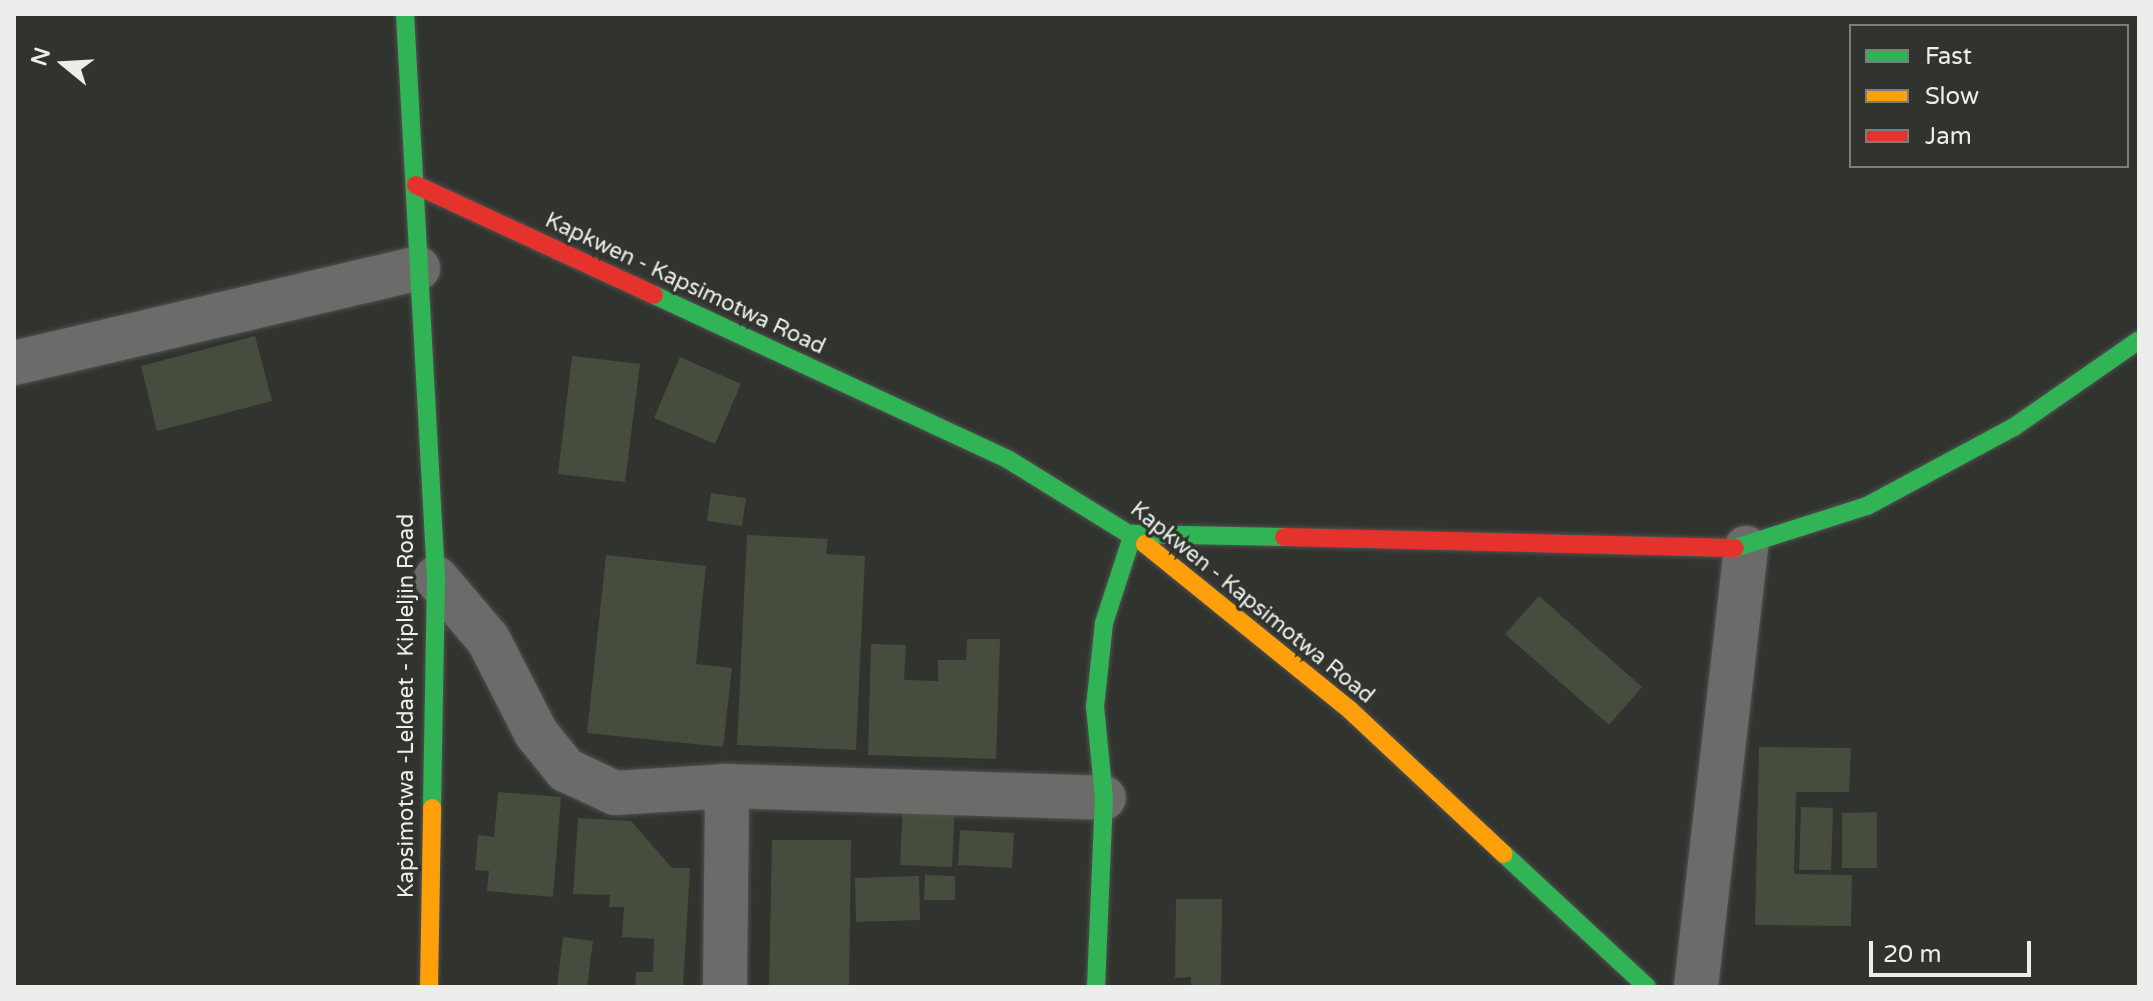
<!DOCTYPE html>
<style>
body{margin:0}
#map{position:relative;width:2153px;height:1001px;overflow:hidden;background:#31332f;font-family:"Varela Round",sans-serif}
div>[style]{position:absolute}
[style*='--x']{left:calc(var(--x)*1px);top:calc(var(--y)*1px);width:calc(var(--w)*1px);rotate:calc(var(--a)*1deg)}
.building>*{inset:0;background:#464c3e}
.roads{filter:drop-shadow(0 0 2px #50514e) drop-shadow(0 0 2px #50514e)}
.street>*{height:44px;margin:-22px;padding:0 22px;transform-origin:22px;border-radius:22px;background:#6b6c6a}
.fast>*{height:18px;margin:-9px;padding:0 9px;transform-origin:9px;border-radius:9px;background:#30b455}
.slow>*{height:18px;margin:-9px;padding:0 9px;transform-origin:9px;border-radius:9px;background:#ff9f0a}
.jam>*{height:18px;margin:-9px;padding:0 9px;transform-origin:9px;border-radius:9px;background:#e5322d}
span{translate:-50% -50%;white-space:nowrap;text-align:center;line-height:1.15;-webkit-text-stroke:7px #31342e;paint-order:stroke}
.street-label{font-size:22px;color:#eceeeb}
.frame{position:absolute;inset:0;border:16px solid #eceeeb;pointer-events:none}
.legend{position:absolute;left:1849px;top:24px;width:280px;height:144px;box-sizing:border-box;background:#31342e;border:2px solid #7c7e7a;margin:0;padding:10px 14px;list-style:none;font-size:24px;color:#eceeeb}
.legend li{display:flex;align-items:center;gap:16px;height:40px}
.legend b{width:40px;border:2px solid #7c7e7a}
.north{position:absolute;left:24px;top:24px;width:80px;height:80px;-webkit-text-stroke:6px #31342e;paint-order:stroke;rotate:288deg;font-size:22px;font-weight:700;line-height:32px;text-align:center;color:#eceeeb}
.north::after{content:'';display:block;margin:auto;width:28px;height:36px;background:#eceeeb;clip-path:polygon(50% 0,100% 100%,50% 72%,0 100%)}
.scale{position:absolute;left:1869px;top:941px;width:162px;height:36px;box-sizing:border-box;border:4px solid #eceeeb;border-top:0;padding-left:10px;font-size:24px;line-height:28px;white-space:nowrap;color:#eceeeb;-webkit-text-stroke:6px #31342e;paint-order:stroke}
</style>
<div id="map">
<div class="building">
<i style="clip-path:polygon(255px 336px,272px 401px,157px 431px,141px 366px)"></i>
<i style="clip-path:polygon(572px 356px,640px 364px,625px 482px,558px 474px)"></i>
<i style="clip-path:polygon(680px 357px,741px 384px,715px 444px,654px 418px)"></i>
<i style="clip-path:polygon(711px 493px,746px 498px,742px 526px,707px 521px)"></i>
<i style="clip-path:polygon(747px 535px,828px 539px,826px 554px,865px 556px,856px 750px,737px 745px)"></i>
<i style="clip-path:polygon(606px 555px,706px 566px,696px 664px,732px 668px,723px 747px,587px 733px)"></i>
<i style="clip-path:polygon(1539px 596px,1642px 687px,1609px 725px,1505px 634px)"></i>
<i style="clip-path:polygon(967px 639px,1000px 639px,996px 759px,868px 755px,871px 644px,906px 645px,904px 680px,938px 681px,938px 660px,966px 660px)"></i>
<i style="clip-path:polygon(1759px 747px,1851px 748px,1849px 792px,1796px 792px,1794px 874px,1852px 875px,1851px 926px,1755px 925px)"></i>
<i style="clip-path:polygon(498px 792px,561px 797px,553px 897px,487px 891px,489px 871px,475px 870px,478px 835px,494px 837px)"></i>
<i style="clip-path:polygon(903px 800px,955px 803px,952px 867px,900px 865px)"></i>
<i style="clip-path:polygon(1801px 807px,1833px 808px,1831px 870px,1799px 870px)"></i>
<i style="clip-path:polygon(1877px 812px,1877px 868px,1842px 868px,1842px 813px)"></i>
<i style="clip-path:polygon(578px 818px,631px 821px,672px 868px,690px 868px,683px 987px,635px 987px,636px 972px,653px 972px,654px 939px,622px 937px,624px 907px,609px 907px,610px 895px,573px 894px)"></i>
<i style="clip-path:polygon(960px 830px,1014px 833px,1012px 868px,958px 865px)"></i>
<i style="clip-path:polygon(772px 840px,851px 840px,849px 987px,769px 987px)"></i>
<i style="clip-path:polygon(925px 875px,955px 876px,955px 900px,924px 900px)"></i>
<i style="clip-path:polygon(919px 876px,920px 920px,856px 922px,855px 878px)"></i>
<i style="clip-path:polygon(1176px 899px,1222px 899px,1221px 987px,1191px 987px,1191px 977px,1175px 978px)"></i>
<i style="clip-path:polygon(563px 937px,593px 941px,587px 987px,557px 987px)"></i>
</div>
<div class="roads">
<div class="street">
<i style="--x:14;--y:363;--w:415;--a:-13.2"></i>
<i style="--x:436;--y:578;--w:80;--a:49.6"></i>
<i style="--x:488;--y:639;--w:106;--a:62.9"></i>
<i style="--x:536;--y:733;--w:48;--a:51"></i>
<i style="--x:566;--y:770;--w:54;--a:25.1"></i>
<i style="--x:615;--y:793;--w:112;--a:-3.6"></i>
<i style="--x:727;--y:786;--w:377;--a:1.8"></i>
<i style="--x:725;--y:987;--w:201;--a:-89.4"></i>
<i style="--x:1696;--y:987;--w:442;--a:-83.5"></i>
</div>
<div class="fast">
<i style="--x:405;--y:14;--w:565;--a:86.85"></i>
<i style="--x:436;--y:578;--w:230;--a:91"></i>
<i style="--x:654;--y:295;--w:391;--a:24.9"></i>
<i style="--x:1009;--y:460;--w:160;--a:31.7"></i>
<i style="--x:1735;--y:548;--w:139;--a:-17.7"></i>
<i style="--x:1867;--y:506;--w:167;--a:-28.3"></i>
<i style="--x:2014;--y:427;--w:152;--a:-34.8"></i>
<i style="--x:1504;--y:854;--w:195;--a:42.9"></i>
<i style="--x:1096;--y:987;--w:189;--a:-87.6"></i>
<i style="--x:1104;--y:798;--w:91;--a:-95.6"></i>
<i style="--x:1095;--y:707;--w:84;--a:-83.9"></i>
<i style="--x:1104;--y:623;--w:94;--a:-72"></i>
<i style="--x:1133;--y:534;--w:151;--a:1.1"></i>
</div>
<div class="slow">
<i style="--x:1145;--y:544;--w:265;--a:39"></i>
<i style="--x:1351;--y:711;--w:209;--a:43.1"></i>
<i style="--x:429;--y:987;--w:179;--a:-89"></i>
</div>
<div class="jam">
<i style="--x:416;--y:185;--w:262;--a:24.8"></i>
<i style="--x:1284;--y:537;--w:451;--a:1.4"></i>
</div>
</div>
<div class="street-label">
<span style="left:685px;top:284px;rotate:25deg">Kapkwen - Kapsimotwa Road</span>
<span style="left:1252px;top:603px;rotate:39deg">Kapkwen - Kapsimotwa Road</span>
<span style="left:407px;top:706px;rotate:-90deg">Kapsimotwa -Leldaet - Kipleljin Road</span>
</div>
<div class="frame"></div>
<ul class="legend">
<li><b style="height:10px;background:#30b455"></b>Fast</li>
<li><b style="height:10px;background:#ff9f0a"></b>Slow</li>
<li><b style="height:10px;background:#e5322d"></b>Jam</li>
</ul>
<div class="north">N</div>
<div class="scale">20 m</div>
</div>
